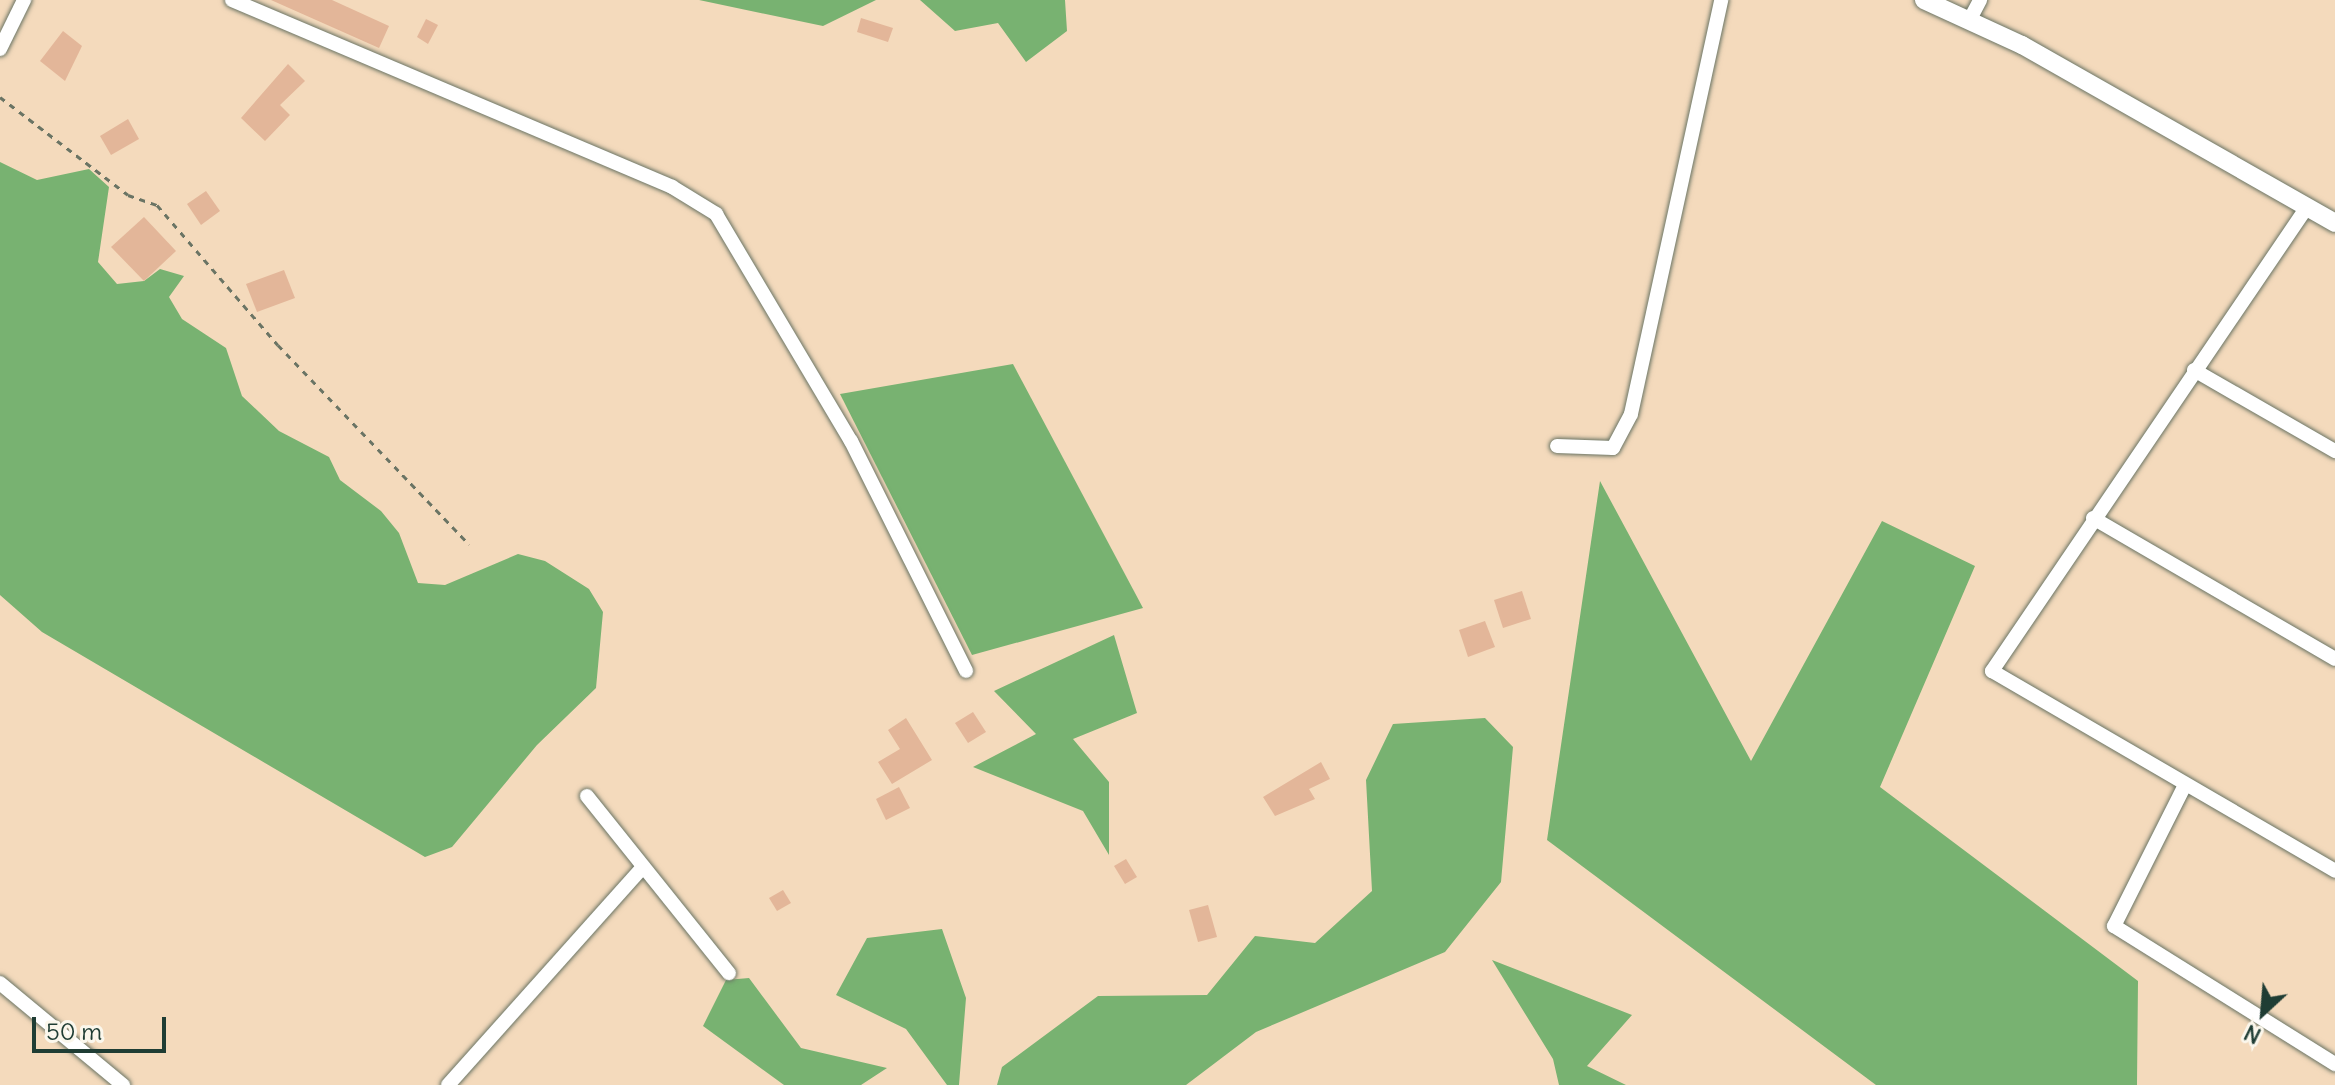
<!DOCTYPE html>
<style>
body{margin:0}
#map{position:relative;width:2335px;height:1085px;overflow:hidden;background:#f4dabc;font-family:Delius,sans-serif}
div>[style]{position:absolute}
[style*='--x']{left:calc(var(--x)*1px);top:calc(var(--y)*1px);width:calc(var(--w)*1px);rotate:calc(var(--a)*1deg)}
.forest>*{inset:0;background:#78b271}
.building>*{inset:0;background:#e3b699}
.path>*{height:3px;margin-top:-1.5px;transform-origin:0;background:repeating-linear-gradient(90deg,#6a7464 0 6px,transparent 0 12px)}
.roads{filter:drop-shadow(0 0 2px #6a7464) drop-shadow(0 0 2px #6a7464)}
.minor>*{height:14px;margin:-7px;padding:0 7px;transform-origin:7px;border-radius:7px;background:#fff}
.tertiary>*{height:18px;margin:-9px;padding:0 9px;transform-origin:9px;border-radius:9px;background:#fff}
span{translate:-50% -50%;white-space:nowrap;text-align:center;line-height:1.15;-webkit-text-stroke:6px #fbf7ec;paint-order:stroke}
.north{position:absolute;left:2223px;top:973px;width:80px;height:80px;-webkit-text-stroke:6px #fbf7ec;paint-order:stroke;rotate:206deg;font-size:22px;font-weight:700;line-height:32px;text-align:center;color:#1f3d34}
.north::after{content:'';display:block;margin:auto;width:28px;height:36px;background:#1f3d34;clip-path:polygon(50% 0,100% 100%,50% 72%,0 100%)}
.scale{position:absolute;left:32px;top:1017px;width:134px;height:36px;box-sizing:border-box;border:4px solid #1f3d34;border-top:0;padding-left:10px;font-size:24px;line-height:28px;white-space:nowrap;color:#1f3d34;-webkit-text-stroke:6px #fbf7ec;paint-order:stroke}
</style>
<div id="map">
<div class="forest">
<i style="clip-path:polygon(699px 0,876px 0,823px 26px)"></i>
<i style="clip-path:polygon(920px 0,1065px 0,1067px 31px,1026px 62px,998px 23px,955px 31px)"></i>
<i style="clip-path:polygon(0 162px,37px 180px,89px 169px,109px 187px,98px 262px,117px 284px,144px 281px,160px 269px,184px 276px,169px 297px,182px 319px,226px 348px,242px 396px,279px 431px,329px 457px,340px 480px,381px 511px,399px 533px,418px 583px,445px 585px,518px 554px,545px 561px,589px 589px,603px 612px,596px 688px,537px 745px,452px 847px,425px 857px,42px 632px,0 595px)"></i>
<i style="clip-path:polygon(1013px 364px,1143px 608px,972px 655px,840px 394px)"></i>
<i style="clip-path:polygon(1600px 481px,1751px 761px,1882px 521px,1975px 566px,1880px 787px,2138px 981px,2137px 1085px,1876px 1085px,1547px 840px)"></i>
<i style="clip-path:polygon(1114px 635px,1137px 713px,1073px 739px,1109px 782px,1109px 855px,1083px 811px,973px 767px,1036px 734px,994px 691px)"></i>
<i style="clip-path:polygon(1485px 718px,1513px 747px,1501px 882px,1445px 952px,1256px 1032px,1186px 1085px,997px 1085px,1002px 1067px,1098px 996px,1207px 995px,1255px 936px,1315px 943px,1372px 891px,1366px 780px,1393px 724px)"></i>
<i style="clip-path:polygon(942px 929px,966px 998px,959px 1085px,947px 1085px,906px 1029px,836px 995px,867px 938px)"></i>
<i style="clip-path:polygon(1492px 960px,1632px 1015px,1587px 1066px,1626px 1085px,1559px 1085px,1553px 1059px)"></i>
<i style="clip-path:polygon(749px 978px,801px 1048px,887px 1068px,861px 1085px,784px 1085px,703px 1026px,726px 980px)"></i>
</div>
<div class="building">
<i style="clip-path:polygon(271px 0,332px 0,389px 26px,379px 48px)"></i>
<i style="clip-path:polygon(861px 18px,893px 28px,888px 42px,857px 32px)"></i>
<i style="clip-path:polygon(426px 19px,438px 25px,428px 44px,417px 37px)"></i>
<i style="clip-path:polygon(63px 31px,82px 46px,65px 81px,40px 61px)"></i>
<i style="clip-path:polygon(288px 64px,305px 81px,280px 105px,290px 115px,265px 141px,241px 118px)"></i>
<i style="clip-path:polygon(128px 119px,139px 139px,111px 155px,100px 136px)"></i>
<i style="clip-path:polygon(206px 191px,220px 211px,201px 225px,187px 204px)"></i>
<i style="clip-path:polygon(144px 217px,176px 251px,144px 281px,111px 247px)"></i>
<i style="clip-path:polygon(284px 270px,295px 298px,257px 312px,246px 284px)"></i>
<i style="clip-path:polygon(1522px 591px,1531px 619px,1503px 628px,1494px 600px)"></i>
<i style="clip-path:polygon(1485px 621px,1495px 647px,1468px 657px,1459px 630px)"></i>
<i style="clip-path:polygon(973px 712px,986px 732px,968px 743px,955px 723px)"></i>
<i style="clip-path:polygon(906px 718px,932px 760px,892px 784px,878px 762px,900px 749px,888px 730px)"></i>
<i style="clip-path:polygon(1321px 762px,1330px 779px,1309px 789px,1315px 799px,1275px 816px,1263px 797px)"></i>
<i style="clip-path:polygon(899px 787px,910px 808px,886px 820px,876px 799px)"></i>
<i style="clip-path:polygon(1126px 859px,1137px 877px,1125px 884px,1114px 866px)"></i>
<i style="clip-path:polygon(783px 890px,791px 903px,777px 911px,769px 898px)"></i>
<i style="clip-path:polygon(1208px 905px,1217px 937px,1198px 942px,1189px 910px)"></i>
</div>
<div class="path">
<i style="--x:0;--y:97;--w:161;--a:37.4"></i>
<i style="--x:128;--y:195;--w:31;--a:19"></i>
<i style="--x:157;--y:205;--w:185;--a:49.2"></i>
<i style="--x:278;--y:345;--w:276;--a:46.2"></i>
</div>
<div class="roads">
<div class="minor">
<i style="--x:232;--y:0;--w:478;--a:23"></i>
<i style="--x:672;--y:187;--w:52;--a:31.5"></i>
<i style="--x:716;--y:214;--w:264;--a:59.3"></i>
<i style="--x:851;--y:441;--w:257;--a:63.4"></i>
<i style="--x:1969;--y:21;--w:24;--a:-62"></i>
<i style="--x:0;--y:49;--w:55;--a:-63.9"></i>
<i style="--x:2307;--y:207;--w:561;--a:124.17"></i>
<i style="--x:1992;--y:671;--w:397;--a:30.2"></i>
<i style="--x:2194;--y:370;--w:163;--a:29.9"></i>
<i style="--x:1557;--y:446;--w:56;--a:2"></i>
<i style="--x:1613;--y:448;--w:38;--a:-62"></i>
<i style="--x:1631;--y:414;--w:424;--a:-77.7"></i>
<i style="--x:2093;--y:518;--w:280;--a:30.2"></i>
<i style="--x:2185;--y:785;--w:158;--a:116.7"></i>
<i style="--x:2114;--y:926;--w:261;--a:32"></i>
<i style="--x:587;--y:796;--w:227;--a:51.3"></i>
<i style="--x:0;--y:983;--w:160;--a:39.7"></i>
<i style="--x:448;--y:1085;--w:288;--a:-48.2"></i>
</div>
<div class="tertiary">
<i style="--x:1924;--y:0;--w:108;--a:24.7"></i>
<i style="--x:2022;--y:45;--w:360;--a:29.6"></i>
</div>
</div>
<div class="north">N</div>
<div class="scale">50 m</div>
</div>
